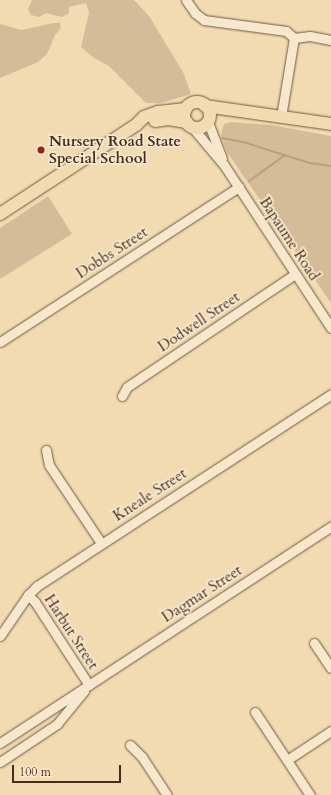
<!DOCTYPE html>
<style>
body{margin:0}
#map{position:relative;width:331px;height:795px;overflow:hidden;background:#f2dab1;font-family:Cardo,serif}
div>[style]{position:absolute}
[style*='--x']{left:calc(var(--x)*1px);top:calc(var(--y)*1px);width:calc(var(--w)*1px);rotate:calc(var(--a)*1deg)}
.green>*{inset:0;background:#d5bc98}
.stream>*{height:2px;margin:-1px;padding:0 1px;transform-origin:1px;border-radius:1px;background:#b79f7f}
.roads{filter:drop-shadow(0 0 1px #705842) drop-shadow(0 0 1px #705842)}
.minor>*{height:9px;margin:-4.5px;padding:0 4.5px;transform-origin:4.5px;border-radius:4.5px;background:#f7e7cc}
.major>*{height:12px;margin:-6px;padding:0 6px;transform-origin:6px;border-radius:6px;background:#f2dab1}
.major>.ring{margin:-6px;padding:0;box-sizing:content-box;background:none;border:12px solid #f2dab1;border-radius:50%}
.dots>*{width:11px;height:11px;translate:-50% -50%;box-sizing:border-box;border:2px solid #f7e7cc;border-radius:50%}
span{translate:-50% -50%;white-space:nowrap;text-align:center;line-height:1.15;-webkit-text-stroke:3.5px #f7e7cc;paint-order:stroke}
.poi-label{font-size:15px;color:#452c1d;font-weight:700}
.left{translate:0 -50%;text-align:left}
.street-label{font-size:15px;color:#452c1d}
.scale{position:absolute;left:12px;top:765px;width:109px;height:18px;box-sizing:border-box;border:2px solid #452c1d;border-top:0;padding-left:5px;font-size:12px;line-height:14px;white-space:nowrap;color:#452c1d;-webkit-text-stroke:3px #f7e7cc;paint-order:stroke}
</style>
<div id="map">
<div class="green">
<i style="clip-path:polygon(32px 0,134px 0,149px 16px,184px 74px,191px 94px,161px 103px,146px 103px,109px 66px,94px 58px,81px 47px,89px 13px,86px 3px,69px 7px,69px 13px,62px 17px,46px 13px,39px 17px,31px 15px,28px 9px)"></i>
<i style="clip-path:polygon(54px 23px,60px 23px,61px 28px,55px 35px,47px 54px,38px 62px,0 78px,0 24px,21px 30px)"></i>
<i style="clip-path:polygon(231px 122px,271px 125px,331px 136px,331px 303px,227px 152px,221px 135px,224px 124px)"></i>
<i style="clip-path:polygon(48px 196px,72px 234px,0 279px,0 228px)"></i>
</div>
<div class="stream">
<i style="--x:222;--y:138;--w:21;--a:11"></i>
<i style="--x:243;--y:142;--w:70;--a:17.4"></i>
<i style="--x:310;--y:163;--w:21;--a:8"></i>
<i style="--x:249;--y:181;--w:44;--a:-35.8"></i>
</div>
<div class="roads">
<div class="minor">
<i style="--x:186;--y:0;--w:16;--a:55"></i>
<i style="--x:195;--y:13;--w:11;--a:38"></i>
<i style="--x:204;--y:20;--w:83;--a:7.6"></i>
<i style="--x:286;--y:31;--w:11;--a:41"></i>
<i style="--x:294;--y:38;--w:16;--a:-7"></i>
<i style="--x:310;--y:36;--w:21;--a:11"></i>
<i style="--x:281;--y:117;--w:80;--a:-80.7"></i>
<i style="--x:208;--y:122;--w:39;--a:69"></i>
<i style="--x:192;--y:127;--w:50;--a:49.9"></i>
<i style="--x:224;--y:165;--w:195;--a:56.7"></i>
<i style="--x:0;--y:342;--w:285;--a:-33"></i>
<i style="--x:122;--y:396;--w:10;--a:-61"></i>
<i style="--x:127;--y:387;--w:202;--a:-33.9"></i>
<i style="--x:46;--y:450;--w:15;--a:79"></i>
<i style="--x:49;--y:465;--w:94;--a:56.3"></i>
<i style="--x:28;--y:595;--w:10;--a:45"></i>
<i style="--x:35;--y:602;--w:99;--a:57"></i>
<i style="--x:0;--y:636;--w:50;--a:-55.7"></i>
<i style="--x:28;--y:595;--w:13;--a:-45"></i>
<i style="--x:37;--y:586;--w:351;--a:-33.1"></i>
<i style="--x:314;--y:643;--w:30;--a:56"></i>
<i style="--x:255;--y:712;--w:100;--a:56.5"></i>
<i style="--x:0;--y:743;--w:396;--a:-33.2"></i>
<i style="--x:130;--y:745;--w:17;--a:45"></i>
<i style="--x:142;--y:757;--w:45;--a:56.7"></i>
<i style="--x:287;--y:760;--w:53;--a:-33.4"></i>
<i style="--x:0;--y:762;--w:69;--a:-33.7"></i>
<i style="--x:57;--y:724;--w:43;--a:-50.7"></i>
</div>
<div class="major">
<i class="ring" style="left:184px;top:102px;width:14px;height:14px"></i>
<i style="--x:205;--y:106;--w:127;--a:8.1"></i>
<i style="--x:155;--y:121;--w:13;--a:-9"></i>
<i style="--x:168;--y:119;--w:19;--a:9"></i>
<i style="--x:0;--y:214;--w:163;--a:-33.2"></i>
<i style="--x:136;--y:125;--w:11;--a:-45"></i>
<i style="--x:144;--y:117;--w:15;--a:-20"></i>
<i style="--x:158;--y:112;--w:28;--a:-6"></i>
</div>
</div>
<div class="dots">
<i style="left:41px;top:150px;background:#8f2418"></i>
</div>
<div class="poi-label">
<span class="left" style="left:49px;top:150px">Nursery Road State<br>Special School</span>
</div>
<div class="street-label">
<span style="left:289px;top:239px;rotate:57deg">Bapaume Road</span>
<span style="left:112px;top:253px;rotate:-33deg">Dobbs Street</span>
<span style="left:199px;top:322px;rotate:-34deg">Dodwell Street</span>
<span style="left:150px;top:495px;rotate:-33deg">Kneale Street</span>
<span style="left:202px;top:594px;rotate:-33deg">Dagmar Street</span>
<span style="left:71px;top:632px;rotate:57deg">Harbut Street</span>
</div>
<div class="scale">100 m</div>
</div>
